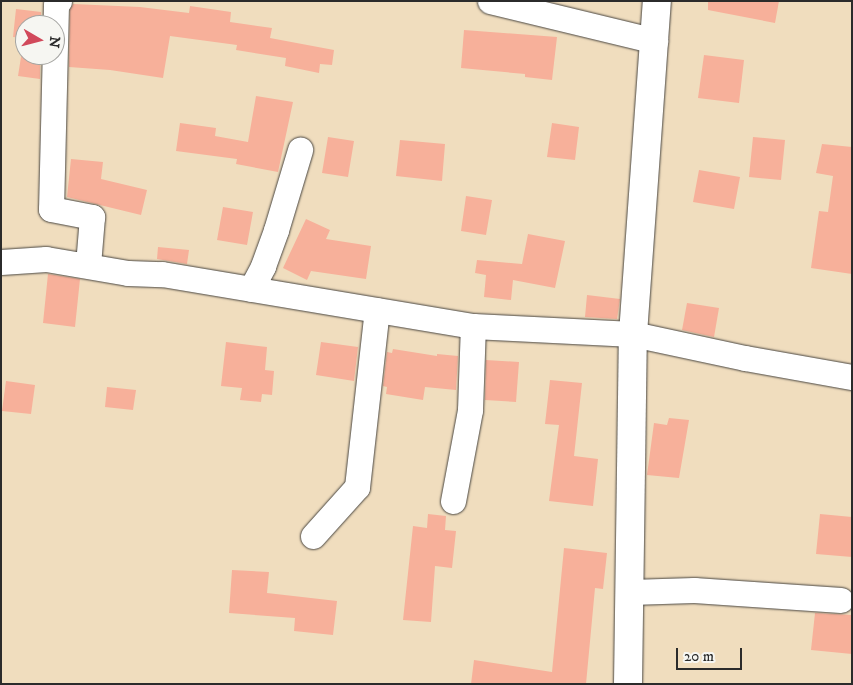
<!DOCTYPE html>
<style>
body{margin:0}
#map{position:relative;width:853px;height:685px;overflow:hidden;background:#f0ddbe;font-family:"IM FELL DW Pica",serif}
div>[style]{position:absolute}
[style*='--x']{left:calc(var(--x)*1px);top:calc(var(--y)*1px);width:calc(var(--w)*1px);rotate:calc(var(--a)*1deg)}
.building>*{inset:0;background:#f7b09a}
.roads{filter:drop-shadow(0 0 1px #494641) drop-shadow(0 0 1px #494641)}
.minor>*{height:25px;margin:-12.5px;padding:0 12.5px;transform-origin:12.5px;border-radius:12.5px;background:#fff}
.tertiary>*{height:28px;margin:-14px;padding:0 14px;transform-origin:14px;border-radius:14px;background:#fff}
span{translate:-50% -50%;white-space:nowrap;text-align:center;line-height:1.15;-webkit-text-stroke:4px #f6f6f2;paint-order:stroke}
.frame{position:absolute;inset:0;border:2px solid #2b2b2b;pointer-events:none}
.north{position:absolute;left:15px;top:15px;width:50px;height:50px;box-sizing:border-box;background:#f6f6f2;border:1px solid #a5a5a2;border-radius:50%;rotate:98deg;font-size:14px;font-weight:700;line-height:20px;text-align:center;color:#2b2b2b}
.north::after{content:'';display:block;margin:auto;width:18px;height:22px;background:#d1495b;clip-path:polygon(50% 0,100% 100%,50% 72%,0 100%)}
.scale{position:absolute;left:676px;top:648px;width:66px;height:22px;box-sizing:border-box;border:2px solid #2b2b2b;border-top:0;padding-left:6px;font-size:15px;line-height:18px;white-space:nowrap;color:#2b2b2b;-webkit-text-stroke:4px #f6f6f2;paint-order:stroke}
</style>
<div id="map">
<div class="building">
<i style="clip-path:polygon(708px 1px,779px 1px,775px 23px,708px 10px)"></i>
<i style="clip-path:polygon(73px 4px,140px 7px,189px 13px,190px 6px,231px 12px,230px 22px,272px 28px,270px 38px,334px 50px,332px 65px,320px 64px,319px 73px,285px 66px,286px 58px,236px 50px,237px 45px,170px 36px,163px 78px,110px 70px,69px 67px,70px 10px)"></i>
<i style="clip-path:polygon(16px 9px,41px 12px,41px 25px,25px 25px,25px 55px,40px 55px,40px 79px,18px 76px,24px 38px,13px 37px)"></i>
<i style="clip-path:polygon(464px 30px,557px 37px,552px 80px,525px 77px,525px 74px,461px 68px)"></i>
<i style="clip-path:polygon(704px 55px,744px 60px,739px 103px,698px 98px)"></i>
<i style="clip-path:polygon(256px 96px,293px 102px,278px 172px,236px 164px,237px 159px,176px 151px,180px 123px,216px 128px,215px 136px,248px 142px)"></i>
<i style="clip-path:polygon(552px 123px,579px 127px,575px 160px,547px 157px)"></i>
<i style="clip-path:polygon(328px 137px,354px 141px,348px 177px,322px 173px)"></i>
<i style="clip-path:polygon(753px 137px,785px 140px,781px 180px,749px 177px)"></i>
<i style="clip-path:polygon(400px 140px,445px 144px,442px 181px,396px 176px)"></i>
<i style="clip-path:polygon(822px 144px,852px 147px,852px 274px,811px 268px,819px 211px,828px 212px,833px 176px,816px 173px)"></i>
<i style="clip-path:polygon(71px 159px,103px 162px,101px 179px,147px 190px,141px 215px,67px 197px)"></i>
<i style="clip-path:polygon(699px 170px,740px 177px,734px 209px,693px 202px)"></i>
<i style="clip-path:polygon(466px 196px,492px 200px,486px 235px,461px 231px)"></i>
<i style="clip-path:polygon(223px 207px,253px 212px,247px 245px,217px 240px)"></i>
<i style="clip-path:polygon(306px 219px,330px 230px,326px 239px,371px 246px,366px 279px,311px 271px,307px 280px,283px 268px)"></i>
<i style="clip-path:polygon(528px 234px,565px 241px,555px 288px,513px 280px,511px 300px,484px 297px,486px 275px,475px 273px,477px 260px,522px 264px)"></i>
<i style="clip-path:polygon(158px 247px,189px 250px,187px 264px,157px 259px)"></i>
<i style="clip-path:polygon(48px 274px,80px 279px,75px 327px,43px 323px)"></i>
<i style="clip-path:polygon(587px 295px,620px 299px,617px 319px,585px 317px)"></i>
<i style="clip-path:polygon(687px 303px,719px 308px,714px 337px,682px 330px)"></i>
<i style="clip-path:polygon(226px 342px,267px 347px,265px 370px,274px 371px,272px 395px,262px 394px,261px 402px,240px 400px,242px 388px,221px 386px)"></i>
<i style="clip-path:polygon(321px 342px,358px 347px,354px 381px,316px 375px)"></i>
<i style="clip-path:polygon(393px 349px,437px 356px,437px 354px,458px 356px,456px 390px,425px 387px,423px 400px,386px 394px,387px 387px,383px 386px,387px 352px,392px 353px)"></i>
<i style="clip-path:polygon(486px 360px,519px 362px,516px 402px,485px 400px)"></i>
<i style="clip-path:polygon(550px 380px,582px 383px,574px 456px,598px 459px,593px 506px,549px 501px,559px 425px,545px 424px)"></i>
<i style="clip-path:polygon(6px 381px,35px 385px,31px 414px,2px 411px)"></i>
<i style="clip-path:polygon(107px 387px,136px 390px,133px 410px,105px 407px)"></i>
<i style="clip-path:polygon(669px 418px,689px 420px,679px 478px,647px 475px,654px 423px,667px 425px)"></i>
<i style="clip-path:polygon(428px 514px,446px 516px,445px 530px,456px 531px,452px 568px,435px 566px,431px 622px,403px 620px,413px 526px,427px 528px)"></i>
<i style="clip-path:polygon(820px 514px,852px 517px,852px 557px,816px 554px)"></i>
<i style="clip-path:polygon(564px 548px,607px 553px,603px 589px,595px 588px,586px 684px,471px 684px,474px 660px,552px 672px)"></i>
<i style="clip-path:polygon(232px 570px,269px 572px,267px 593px,337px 601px,333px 635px,294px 631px,295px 618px,229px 613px)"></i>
<i style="clip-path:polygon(815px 613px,852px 615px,852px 654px,811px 650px)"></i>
</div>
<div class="roads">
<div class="minor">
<i style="--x:59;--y:1;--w:5;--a:127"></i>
<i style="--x:56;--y:5;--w:204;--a:91.4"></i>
<i style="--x:51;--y:209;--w:42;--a:11"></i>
<i style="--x:92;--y:217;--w:48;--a:94.8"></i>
<i style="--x:490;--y:1;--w:170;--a:13.6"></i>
<i style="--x:1;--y:262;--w:45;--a:-3.8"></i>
<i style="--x:46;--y:259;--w:83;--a:9.7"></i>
<i style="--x:128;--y:273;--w:34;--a:2"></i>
<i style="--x:162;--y:274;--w:315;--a:9.5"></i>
<i style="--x:473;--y:326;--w:160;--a:2.9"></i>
<i style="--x:633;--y:334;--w:115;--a:12.1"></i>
<i style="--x:745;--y:358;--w:109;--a:10.1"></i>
<i style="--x:251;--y:289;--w:26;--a:-62"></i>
<i style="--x:263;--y:266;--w:38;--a:-70"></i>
<i style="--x:276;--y:230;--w:84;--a:-73.3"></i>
<i style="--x:453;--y:501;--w:93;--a:-79.4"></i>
<i style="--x:470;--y:410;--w:84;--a:-88"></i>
<i style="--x:313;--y:536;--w:66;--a:-48.1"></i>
<i style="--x:357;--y:487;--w:178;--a:-83.6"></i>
<i style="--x:630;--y:592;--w:64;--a:-1.8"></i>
<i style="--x:694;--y:590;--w:147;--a:3.9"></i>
</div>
<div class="tertiary">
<i style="--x:628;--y:684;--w:350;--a:-89.2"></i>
<i style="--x:633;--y:334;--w:334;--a:-85.9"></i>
</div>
</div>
<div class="frame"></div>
<div class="north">N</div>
<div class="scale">20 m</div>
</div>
